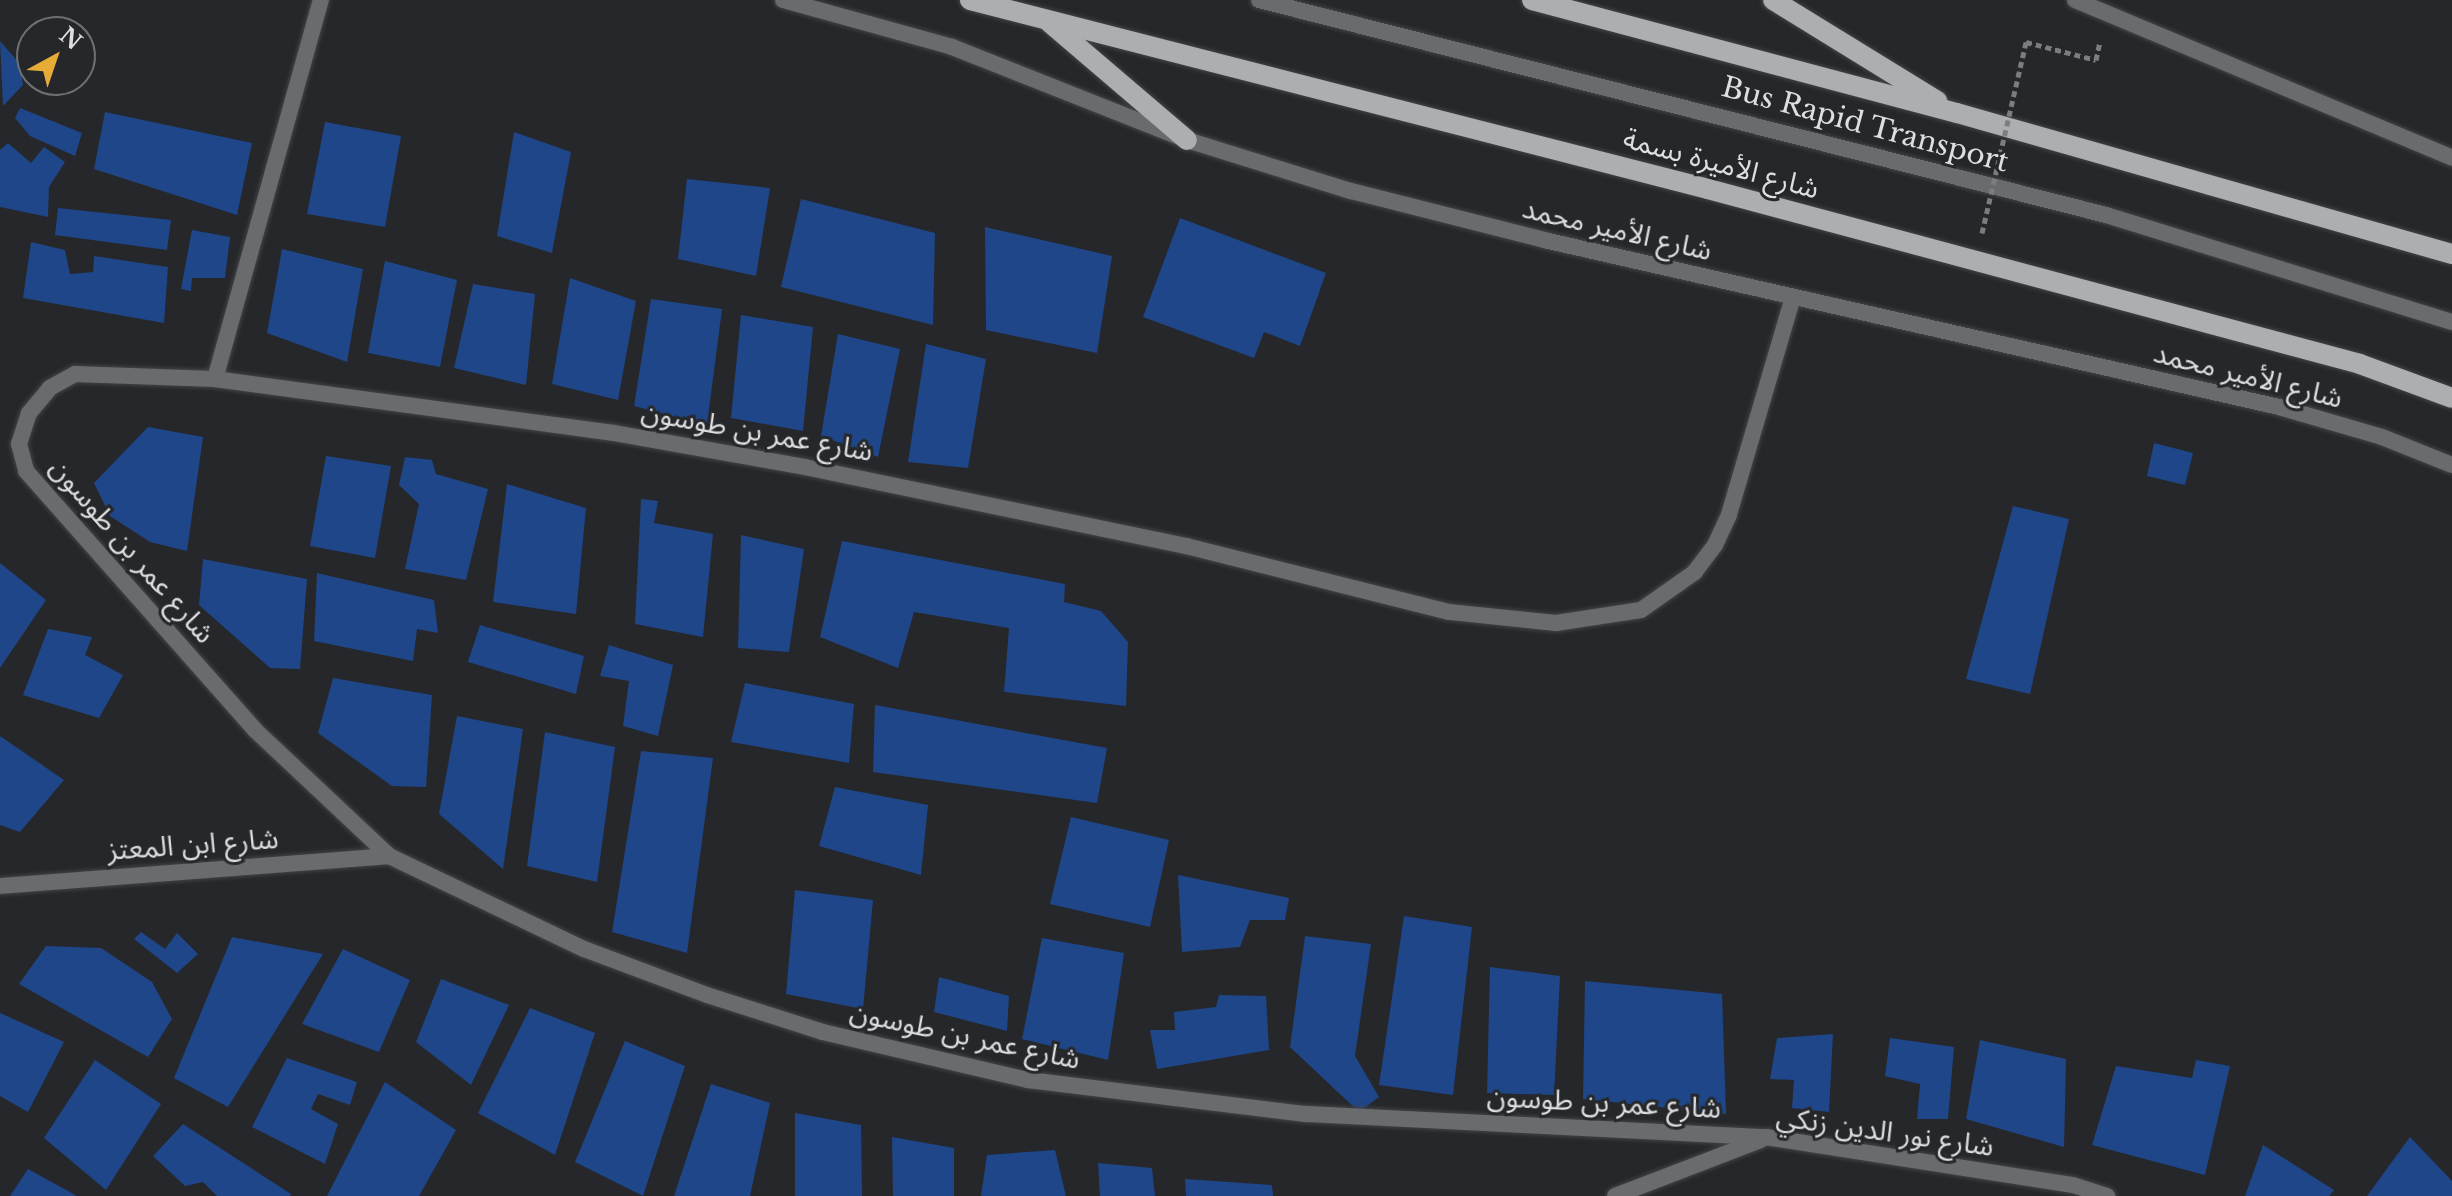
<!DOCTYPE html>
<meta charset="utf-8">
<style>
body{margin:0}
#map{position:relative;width:2452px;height:1196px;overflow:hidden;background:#26272a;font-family:"Libre Baskerville","Noto Sans Arabic",serif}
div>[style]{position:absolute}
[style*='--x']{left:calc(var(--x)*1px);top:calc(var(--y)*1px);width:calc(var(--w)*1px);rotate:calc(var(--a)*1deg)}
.building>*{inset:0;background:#1e4688}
.path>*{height:5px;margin-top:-2.5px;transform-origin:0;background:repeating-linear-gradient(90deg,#7c7d80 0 6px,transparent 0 10px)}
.roads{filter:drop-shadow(0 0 2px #434447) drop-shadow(0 0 2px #434447)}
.service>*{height:16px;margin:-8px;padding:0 8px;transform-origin:8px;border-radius:8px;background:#6a6b6c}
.minor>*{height:16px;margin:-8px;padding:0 8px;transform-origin:8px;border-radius:8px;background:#6a6b6c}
.primary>*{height:20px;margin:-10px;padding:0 10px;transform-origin:10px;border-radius:10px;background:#acaeb1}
.path-bridge>*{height:5px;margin-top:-2.5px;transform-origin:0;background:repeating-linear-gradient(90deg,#7c7d80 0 6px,transparent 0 10px)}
span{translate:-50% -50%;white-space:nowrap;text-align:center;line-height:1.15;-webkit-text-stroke:6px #26272a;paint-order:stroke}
.street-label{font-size:28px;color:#dcdee0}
.north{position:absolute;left:16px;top:16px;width:80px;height:80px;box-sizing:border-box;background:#26272a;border:2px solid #6f7073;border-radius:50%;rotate:40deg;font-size:22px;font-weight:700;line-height:32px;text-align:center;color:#dcdee0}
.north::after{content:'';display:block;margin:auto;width:28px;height:36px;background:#e7ac37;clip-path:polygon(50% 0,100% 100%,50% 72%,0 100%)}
</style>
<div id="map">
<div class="building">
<i style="clip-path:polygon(0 41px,20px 64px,23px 85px,3px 106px)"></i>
<i style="clip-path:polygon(20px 108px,82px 133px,75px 156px,30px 136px,15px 118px)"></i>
<i style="clip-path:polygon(105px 112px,252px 143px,237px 215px,94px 169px)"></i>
<i style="clip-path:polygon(325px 122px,401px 136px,385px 227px,307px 214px)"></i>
<i style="clip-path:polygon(514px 132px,571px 152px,552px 253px,497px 236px)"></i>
<i style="clip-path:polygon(8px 143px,31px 163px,44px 147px,65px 162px,49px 187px,48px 217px,0 207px,0 150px)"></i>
<i style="clip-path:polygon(687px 179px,770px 188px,756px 276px,678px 259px)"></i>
<i style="clip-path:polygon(801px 199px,935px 233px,933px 325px,781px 287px)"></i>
<i style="clip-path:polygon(58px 208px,171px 220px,167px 250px,55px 235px)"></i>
<i style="clip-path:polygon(1180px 218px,1326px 273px,1300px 346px,1264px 332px,1254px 358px,1143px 317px)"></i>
<i style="clip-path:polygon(985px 227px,1112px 256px,1097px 353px,986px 330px)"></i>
<i style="clip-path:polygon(192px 230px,230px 237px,225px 278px,192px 278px,191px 291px,181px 289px)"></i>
<i style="clip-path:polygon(31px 242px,65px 250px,70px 274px,93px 272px,94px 256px,168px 267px,164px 323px,23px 298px)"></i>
<i style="clip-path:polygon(282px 249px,363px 269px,347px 362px,267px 333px)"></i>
<i style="clip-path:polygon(385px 261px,457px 280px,440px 367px,368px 353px)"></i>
<i style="clip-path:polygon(570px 278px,636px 301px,618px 400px,552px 384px)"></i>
<i style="clip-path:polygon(473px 284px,535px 294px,526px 385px,454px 368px)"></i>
<i style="clip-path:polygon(651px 299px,722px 309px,707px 425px,634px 406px)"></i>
<i style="clip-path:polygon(741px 315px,813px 327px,803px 431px,731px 418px)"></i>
<i style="clip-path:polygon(838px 334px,900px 349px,878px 457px,821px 436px)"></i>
<i style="clip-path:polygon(926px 344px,986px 359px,968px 468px,908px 462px)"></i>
<i style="clip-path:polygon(148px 427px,203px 437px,187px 551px,150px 542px,110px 516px,94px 483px)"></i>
<i style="clip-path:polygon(2154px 443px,2193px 453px,2185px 485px,2147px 476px)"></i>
<i style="clip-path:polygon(326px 456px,391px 466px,375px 558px,310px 546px)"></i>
<i style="clip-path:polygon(405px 457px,432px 460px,436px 474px,488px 489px,466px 580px,405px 569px,419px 504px,399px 485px)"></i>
<i style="clip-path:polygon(507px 484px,586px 508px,576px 614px,493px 602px)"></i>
<i style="clip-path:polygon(641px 499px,658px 501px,654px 523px,713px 534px,703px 637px,635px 624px)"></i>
<i style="clip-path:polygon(2013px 506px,2069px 519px,2030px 694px,1966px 679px)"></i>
<i style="clip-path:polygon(741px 535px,804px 549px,789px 652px,738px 648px)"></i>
<i style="clip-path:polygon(842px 541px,1065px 584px,1064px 602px,1101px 611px,1128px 642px,1126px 706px,1004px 692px,1009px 628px,914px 612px,898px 668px,820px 637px)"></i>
<i style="clip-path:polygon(203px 559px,307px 579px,300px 669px,270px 668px,199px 605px)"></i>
<i style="clip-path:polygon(0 563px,46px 600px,0 668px)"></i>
<i style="clip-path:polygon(317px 573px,434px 600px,438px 633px,417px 629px,413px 661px,314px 641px)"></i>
<i style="clip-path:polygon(480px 625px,584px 656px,576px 694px,468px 662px)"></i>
<i style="clip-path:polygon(48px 629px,92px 637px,85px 655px,123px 675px,99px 718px,23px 695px)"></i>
<i style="clip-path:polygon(609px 645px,673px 665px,658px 736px,623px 726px,629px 681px,600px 676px)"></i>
<i style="clip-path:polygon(333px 678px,432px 695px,426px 787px,392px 786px,318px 733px)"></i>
<i style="clip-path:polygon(745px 683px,854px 704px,849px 763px,731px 742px)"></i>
<i style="clip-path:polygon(875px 705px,1107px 748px,1097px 803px,873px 772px)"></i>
<i style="clip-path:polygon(457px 716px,523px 729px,503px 869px,439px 814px)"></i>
<i style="clip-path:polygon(545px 732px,615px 747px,597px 882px,527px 866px)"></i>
<i style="clip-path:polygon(0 736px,64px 780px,20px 832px,0 825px)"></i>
<i style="clip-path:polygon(641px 751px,713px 758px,687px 953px,612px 932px)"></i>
<i style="clip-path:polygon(835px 787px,928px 805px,921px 875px,819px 846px)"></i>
<i style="clip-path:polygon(1071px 817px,1169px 840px,1150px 927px,1050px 904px)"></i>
<i style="clip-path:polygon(1178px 875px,1289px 898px,1285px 920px,1250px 920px,1240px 947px,1182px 952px)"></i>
<i style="clip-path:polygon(795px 890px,873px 900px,863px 1009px,786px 994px)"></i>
<i style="clip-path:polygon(1404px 916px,1472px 927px,1453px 1095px,1379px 1085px)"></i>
<i style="clip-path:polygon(141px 932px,165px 949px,177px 933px,198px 954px,177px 973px,134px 939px)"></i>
<i style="clip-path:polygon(1305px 936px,1371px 944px,1355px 1056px,1379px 1097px,1359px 1112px,1290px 1047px)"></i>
<i style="clip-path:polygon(232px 937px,323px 954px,228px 1107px,174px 1078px)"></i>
<i style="clip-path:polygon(1042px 938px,1124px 953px,1108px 1060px,1022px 1039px)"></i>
<i style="clip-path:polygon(46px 946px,101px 948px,152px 982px,172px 1019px,148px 1057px,19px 984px)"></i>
<i style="clip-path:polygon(343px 949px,410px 980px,379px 1052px,302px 1024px)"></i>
<i style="clip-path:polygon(1490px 967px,1560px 976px,1554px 1095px,1487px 1093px)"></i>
<i style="clip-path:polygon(939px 977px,1009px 996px,1007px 1031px,934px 1012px)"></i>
<i style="clip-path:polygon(441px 979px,509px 1005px,471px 1085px,416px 1042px)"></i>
<i style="clip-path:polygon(1585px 981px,1722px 994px,1726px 1114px,1583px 1099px)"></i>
<i style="clip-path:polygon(1219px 995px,1266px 996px,1269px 1050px,1157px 1069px,1150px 1030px,1175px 1030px,1174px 1012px,1216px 1007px)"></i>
<i style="clip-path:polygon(530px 1008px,595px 1033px,555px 1155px,478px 1113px)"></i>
<i style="clip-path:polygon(0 1013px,64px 1042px,28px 1112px,0 1096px)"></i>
<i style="clip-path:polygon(1833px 1034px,1829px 1112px,1792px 1108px,1794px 1080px,1770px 1079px,1777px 1038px)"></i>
<i style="clip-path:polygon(1890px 1038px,1954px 1047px,1948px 1119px,1917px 1119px,1920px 1084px,1885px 1076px)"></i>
<i style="clip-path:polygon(1980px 1040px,2066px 1059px,2064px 1147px,1966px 1119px)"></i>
<i style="clip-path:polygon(625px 1041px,685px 1066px,643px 1196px,575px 1162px)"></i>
<i style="clip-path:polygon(287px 1058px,357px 1082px,350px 1105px,318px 1094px,311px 1109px,338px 1124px,325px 1164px,252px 1127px)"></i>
<i style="clip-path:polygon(95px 1060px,161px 1104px,106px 1190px,44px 1138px)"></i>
<i style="clip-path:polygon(2196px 1060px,2230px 1066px,2205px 1175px,2092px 1145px,2116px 1066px,2192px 1078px)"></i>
<i style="clip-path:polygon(385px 1082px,456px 1130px,419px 1196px,327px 1196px)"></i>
<i style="clip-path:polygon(711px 1084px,770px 1103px,750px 1196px,674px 1196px)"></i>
<i style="clip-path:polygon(795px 1113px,861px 1125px,862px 1196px,795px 1196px)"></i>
<i style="clip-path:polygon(183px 1124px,291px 1194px,290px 1196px,217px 1196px,203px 1182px,185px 1186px,153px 1156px)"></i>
<i style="clip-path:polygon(892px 1137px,954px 1148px,954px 1196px,893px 1196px)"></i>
<i style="clip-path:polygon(2410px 1137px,2452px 1181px,2452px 1196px,2367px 1196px)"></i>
<i style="clip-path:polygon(2263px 1145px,2334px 1190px,2329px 1196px,2245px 1196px)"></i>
<i style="clip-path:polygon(1055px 1150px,1066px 1196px,981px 1196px,987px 1155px)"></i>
<i style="clip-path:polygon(1098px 1163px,1152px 1168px,1155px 1196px,1100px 1196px)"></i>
<i style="clip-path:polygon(28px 1169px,77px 1196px,10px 1196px)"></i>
<i style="clip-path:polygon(1185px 1179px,1272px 1185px,1273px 1196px,1186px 1196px)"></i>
</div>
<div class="path">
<i style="--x:2026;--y:42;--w:72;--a:14.4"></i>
<i style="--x:2096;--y:60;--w:19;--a:-78"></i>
</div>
<div class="roads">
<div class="service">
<i style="--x:1259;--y:0;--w:874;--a:14.24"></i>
<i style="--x:2106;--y:215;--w:362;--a:17.2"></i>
</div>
<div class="minor">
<i style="--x:783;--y:0;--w:175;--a:15.5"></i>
<i style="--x:952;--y:47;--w:253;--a:21.6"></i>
<i style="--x:1187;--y:140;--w:172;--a:17.3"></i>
<i style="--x:1351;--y:191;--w:199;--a:14.2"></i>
<i style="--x:1544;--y:240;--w:754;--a:12.8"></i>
<i style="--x:2279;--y:407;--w:107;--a:16.2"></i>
<i style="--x:2382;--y:437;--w:75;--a:21.8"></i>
<i style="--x:2075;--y:0;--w:409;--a:22.7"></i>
<i style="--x:1793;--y:297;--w:227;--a:106.4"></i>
<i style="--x:1729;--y:515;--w:33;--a:115"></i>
<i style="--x:1715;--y:545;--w:34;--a:127"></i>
<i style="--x:1695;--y:572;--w:66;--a:144.9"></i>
<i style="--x:1641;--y:610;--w:86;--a:171.3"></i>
<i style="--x:1556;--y:623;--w:108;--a:-174.1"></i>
<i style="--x:1449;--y:612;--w:271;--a:-165.9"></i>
<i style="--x:1186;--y:546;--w:389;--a:-168.3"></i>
<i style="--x:805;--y:467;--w:194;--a:-169.9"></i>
<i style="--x:614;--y:433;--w:403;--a:-172.3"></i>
<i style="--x:215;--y:379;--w:140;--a:-178"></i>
<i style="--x:75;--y:374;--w:29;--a:151"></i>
<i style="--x:50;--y:388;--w:33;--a:130"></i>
<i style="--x:29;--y:413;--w:33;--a:108"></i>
<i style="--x:19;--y:444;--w:28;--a:75"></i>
<i style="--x:26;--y:471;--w:346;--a:48.5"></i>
<i style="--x:255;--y:730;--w:184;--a:43.2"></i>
<i style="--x:389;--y:856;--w:216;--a:25.5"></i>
<i style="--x:584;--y:949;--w:131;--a:20.5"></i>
<i style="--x:707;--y:995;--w:122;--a:17.7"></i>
<i style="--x:823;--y:1032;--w:211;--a:13.2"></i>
<i style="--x:1028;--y:1080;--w:280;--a:7"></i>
<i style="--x:1306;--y:1114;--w:461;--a:2.9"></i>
<i style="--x:1766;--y:1137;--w:311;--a:8.9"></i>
<i style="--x:2073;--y:1185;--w:36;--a:18"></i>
<i style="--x:215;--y:379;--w:394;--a:-74.4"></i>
<i style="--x:0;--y:886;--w:390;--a:-4.4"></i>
<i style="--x:1615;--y:1196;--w:156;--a:-21"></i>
</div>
<div class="primary">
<i style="--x:970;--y:0;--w:762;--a:14.36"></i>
<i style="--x:1708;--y:189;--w:675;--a:15.02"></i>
<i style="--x:2360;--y:364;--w:98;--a:20.3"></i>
<i style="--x:1532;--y:0;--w:440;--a:14.9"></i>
<i style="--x:1957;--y:113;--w:515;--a:15.9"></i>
<i style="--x:1773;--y:0;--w:193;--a:31.6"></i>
<i style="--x:1050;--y:23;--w:180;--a:40.5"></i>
</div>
</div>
<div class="path-bridge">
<i style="--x:1982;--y:233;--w:196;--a:-77"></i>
</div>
<div class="street-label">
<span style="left:1865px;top:125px;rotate:15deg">Bus Rapid Transport</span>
<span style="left:1721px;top:164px;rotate:15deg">شارع الأميرة بسمة</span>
<span style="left:1617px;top:230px;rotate:13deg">شارع الأمير محمد</span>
<span style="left:2248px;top:376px;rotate:14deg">شارع الأمير محمد</span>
<span style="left:757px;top:432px;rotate:10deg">شارع عمر بن طوسون</span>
<span style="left:132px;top:551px;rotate:49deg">شارع عمر بن طوسون</span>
<span style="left:193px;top:845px;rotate:-4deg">شارع ابن المعتز</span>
<span style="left:965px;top:1036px;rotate:12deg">شارع عمر بن طوسون</span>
<span style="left:1604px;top:1103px;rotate:3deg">شارع عمر بن طوسون</span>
<span style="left:1885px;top:1132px;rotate:8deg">شارع نور الدين زنكي</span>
</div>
<div class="north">N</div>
</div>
